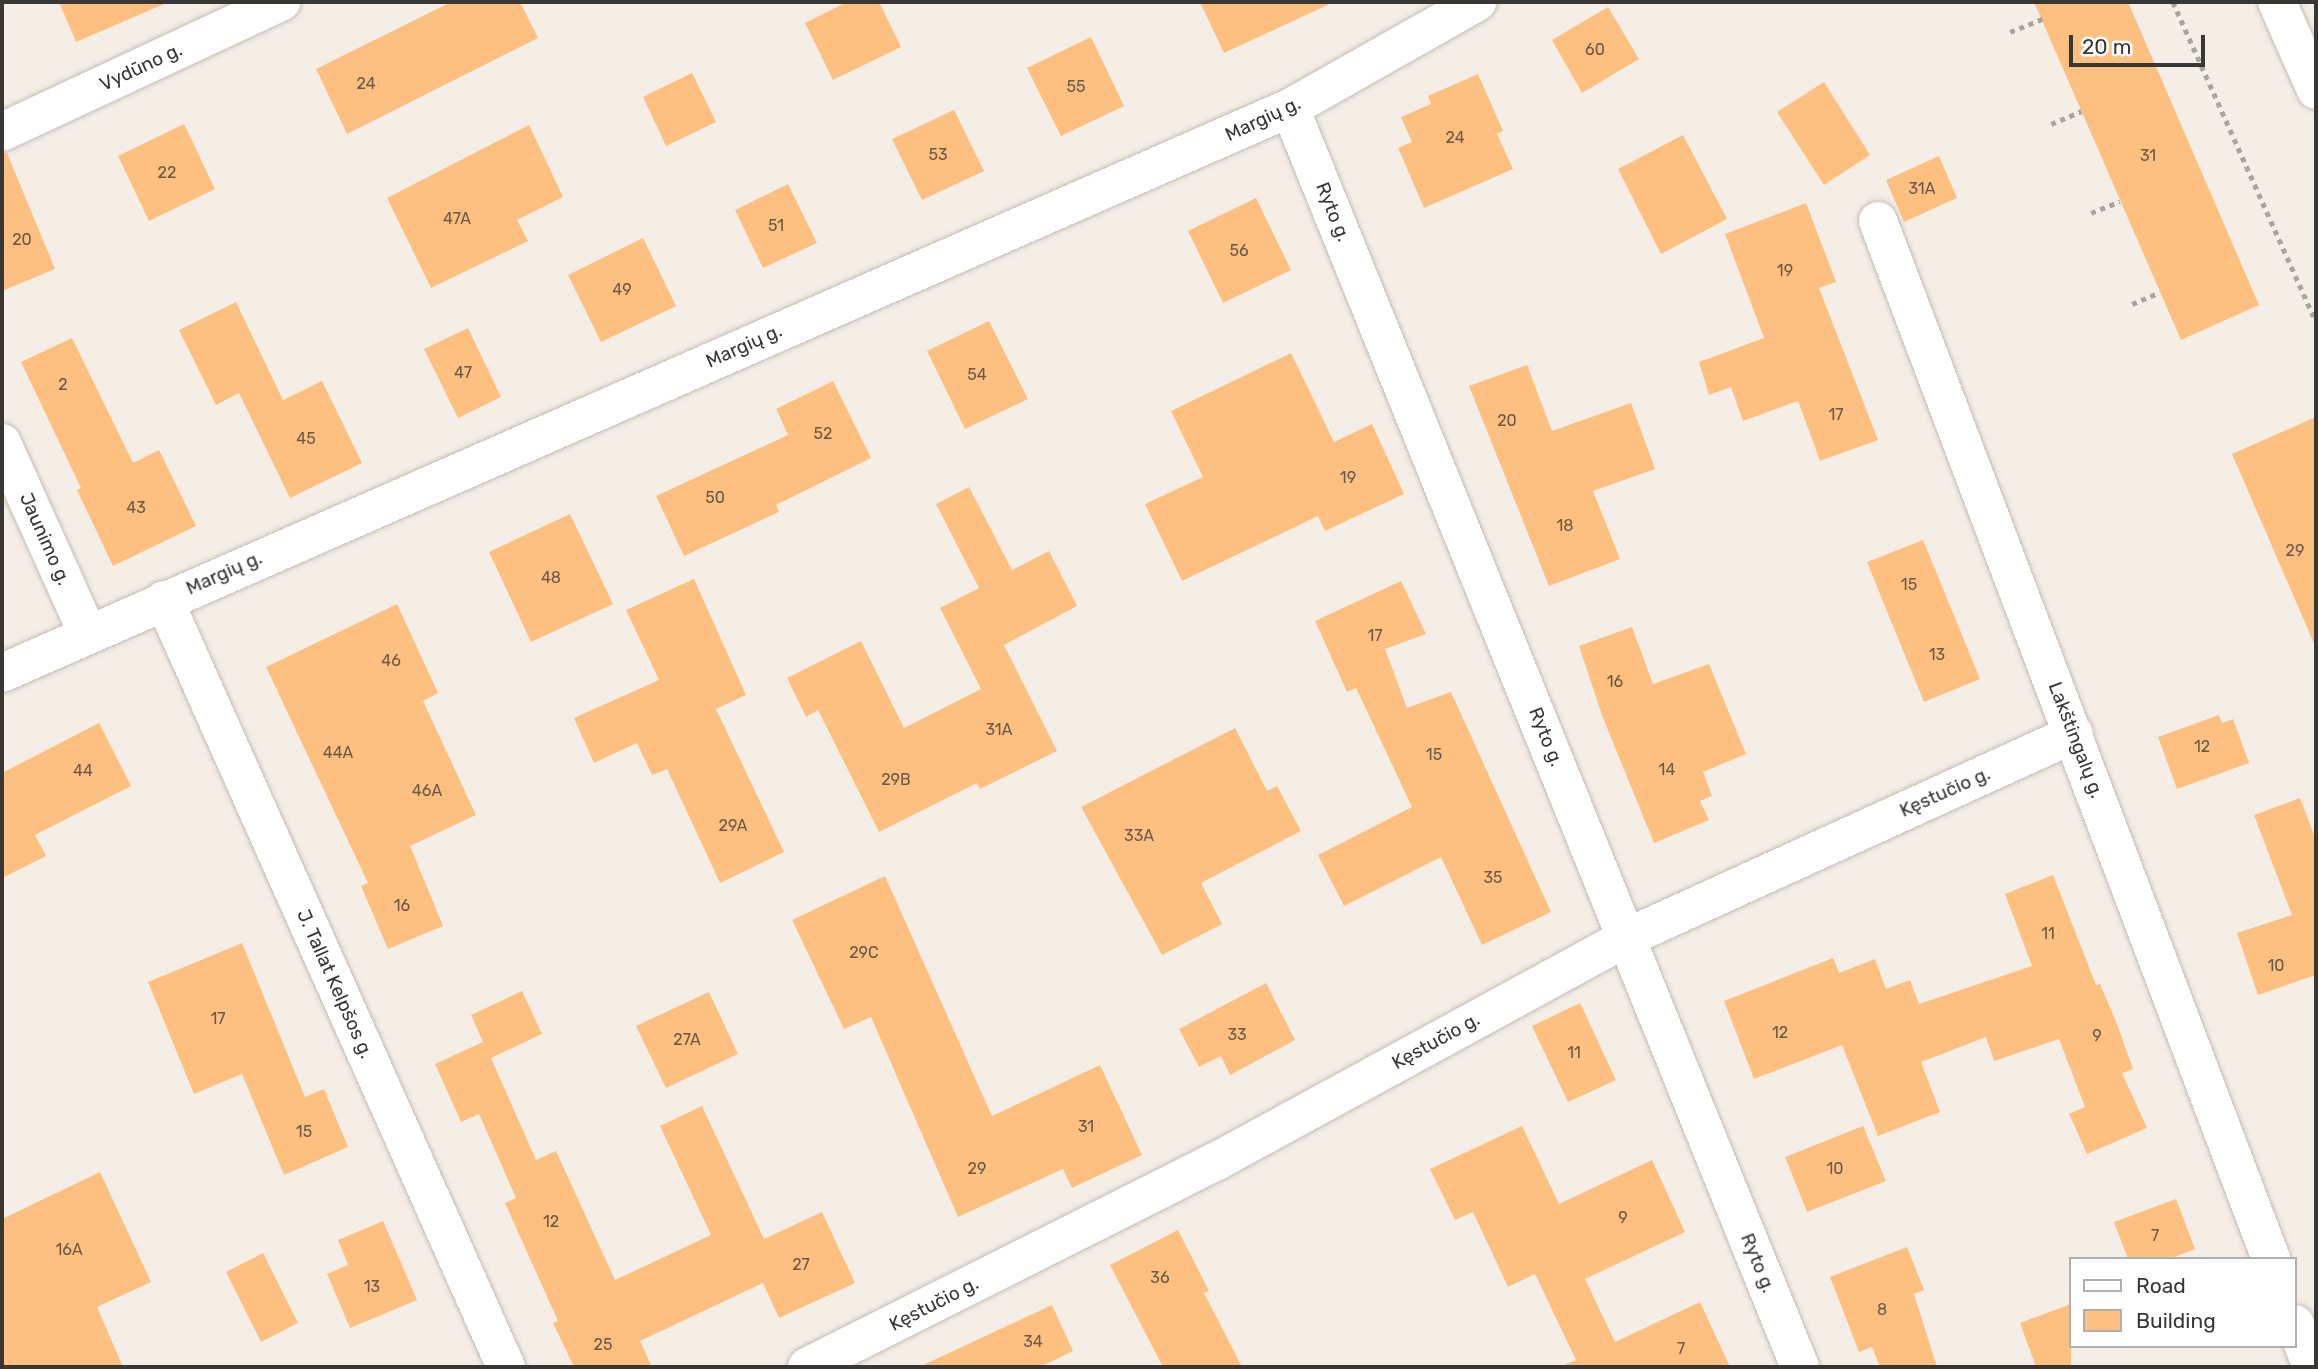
<!DOCTYPE html>
<meta charset="utf-8">
<style>
body{margin:0}
#map{position:relative;width:2318px;height:1369px;overflow:hidden;background:#f4eee7;font-family:Rubik,sans-serif}
div>[style]{position:absolute}
[style*='--x']{left:calc(var(--x)*1px);top:calc(var(--y)*1px);width:calc(var(--w)*1px);rotate:calc(var(--a)*1deg)}
.building>*{inset:0;background:#fec080}
.path>*{height:4.5px;margin-top:-2.25px;transform-origin:0;background:repeating-linear-gradient(90deg,#a8a49e 0 5px,transparent 0 10px)}
.roads{filter:drop-shadow(0 0 2px #c3bdb6) drop-shadow(0 0 2px #c3bdb6)}
.street>*{height:38px;margin:-19px;padding:0 19px;transform-origin:19px;border-radius:19px;background:#fff}
.secondary>*{height:38px;margin:-19px;padding:0 19px;transform-origin:19px;border-radius:19px;background:#fff}
span{translate:-50% -50%;white-space:nowrap;text-align:center;line-height:1.15;-webkit-text-stroke:5px #fff;paint-order:stroke}
.number-label{font-size:16px;color:#6a5947}
.number-label span{-webkit-text-stroke-width:0}
.street-label{font-size:19px;color:#393734}
.frame{position:absolute;inset:0;border:4px solid #393734;pointer-events:none}
.legend{position:absolute;left:2069px;top:1257px;width:228px;height:91px;box-sizing:border-box;background:#fff;border:2px solid #b0afae;margin:0;padding:9px 12px;list-style:none;font-size:21px;color:#393734}
.legend li{display:flex;align-items:center;gap:14px;height:35px}
.legend b{width:35px;border:2px solid #b0afae}
.scale{position:absolute;left:2069px;top:35px;width:136px;height:32px;box-sizing:border-box;border:4px solid #393734;border-top:0;padding-left:9px;font-size:21px;line-height:24px;white-space:nowrap;color:#393734;-webkit-text-stroke:5px #fff;paint-order:stroke}
</style>
<div id="map">
<div class="building">
<i style="clip-path:polygon(59px 2px,169px 2px,76px 42px)"></i>
<i style="clip-path:polygon(451px 2px,520px 2px,538px 38px,347px 134px,316px 69px)"></i>
<i style="clip-path:polygon(847px 2px,879px 2px,901px 47px,833px 80px,805px 23px)"></i>
<i style="clip-path:polygon(1200px 2px,1334px 2px,1224px 53px)"></i>
<i style="clip-path:polygon(2034px 2px,2128px 2px,2259px 305px,2181px 340px)"></i>
<i style="clip-path:polygon(1608px 7px,1639px 59px,1582px 93px,1552px 40px)"></i>
<i style="clip-path:polygon(1091px 37px,1124px 106px,1061px 136px,1027px 68px)"></i>
<i style="clip-path:polygon(692px 73px,716px 122px,666px 146px,643px 97px)"></i>
<i style="clip-path:polygon(1478px 74px,1503px 131px,1497px 134px,1513px 169px,1424px 208px,1398px 148px,1412px 142px,1401px 117px,1431px 104px,1428px 96px)"></i>
<i style="clip-path:polygon(1824px 82px,1870px 155px,1824px 185px,1777px 112px)"></i>
<i style="clip-path:polygon(954px 110px,984px 171px,922px 200px,892px 139px)"></i>
<i style="clip-path:polygon(184px 124px,215px 189px,149px 221px,118px 156px)"></i>
<i style="clip-path:polygon(529px 125px,563px 197px,517px 220px,528px 241px,431px 288px,387px 198px)"></i>
<i style="clip-path:polygon(1683px 135px,1727px 219px,1661px 254px,1618px 169px)"></i>
<i style="clip-path:polygon(7px 153px,55px 269px,2px 291px,2px 154px)"></i>
<i style="clip-path:polygon(1939px 156px,1957px 198px,1904px 222px,1886px 180px)"></i>
<i style="clip-path:polygon(788px 184px,817px 243px,763px 268px,735px 210px)"></i>
<i style="clip-path:polygon(1256px 198px,1291px 270px,1223px 303px,1188px 231px)"></i>
<i style="clip-path:polygon(1806px 203px,1836px 282px,1819px 288px,1878px 440px,1820px 461px,1798px 401px,1743px 421px,1731px 387px,1709px 395px,1699px 362px,1764px 338px,1725px 234px)"></i>
<i style="clip-path:polygon(643px 238px,676px 306px,601px 342px,568px 275px)"></i>
<i style="clip-path:polygon(236px 302px,283px 400px,322px 381px,362px 463px,290px 498px,239px 393px,216px 405px,179px 330px)"></i>
<i style="clip-path:polygon(989px 321px,1028px 399px,965px 429px,927px 351px)"></i>
<i style="clip-path:polygon(468px 328px,501px 397px,458px 418px,424px 349px)"></i>
<i style="clip-path:polygon(72px 338px,133px 463px,159px 450px,196px 526px,113px 566px,77px 490px,81px 488px,21px 362px)"></i>
<i style="clip-path:polygon(1291px 353px,1334px 442px,1372px 424px,1404px 494px,1325px 531px,1318px 516px,1182px 581px,1145px 504px,1203px 477px,1171px 411px)"></i>
<i style="clip-path:polygon(1527px 365px,1552px 431px,1631px 403px,1655px 469px,1593px 491px,1620px 559px,1549px 586px,1469px 386px)"></i>
<i style="clip-path:polygon(833px 381px,871px 458px,776px 505px,779px 512px,684px 556px,656px 496px,788px 435px,776px 409px)"></i>
<i style="clip-path:polygon(2316px 417px,2316px 648px,2232px 454px)"></i>
<i style="clip-path:polygon(969px 487px,1012px 570px,1049px 551px,1077px 606px,1004px 645px,1057px 751px,980px 789px,977px 783px,879px 832px,818px 710px,806px 717px,787px 678px,861px 641px,904px 728px,981px 689px,940px 608px,979px 588px,936px 504px)"></i>
<i style="clip-path:polygon(570px 514px,613px 604px,531px 642px,489px 552px)"></i>
<i style="clip-path:polygon(1923px 540px,1980px 679px,1924px 702px,1867px 562px)"></i>
<i style="clip-path:polygon(694px 579px,746px 695px,716px 709px,784px 852px,720px 883px,667px 769px,652px 775px,637px 743px,594px 763px,574px 718px,659px 680px,626px 610px)"></i>
<i style="clip-path:polygon(1401px 581px,1426px 634px,1385px 649px,1407px 708px,1451px 692px,1551px 912px,1482px 945px,1441px 857px,1344px 906px,1318px 855px,1412px 807px,1356px 688px,1347px 692px,1315px 621px)"></i>
<i style="clip-path:polygon(397px 604px,438px 693px,423px 701px,476px 815px,410px 846px,443px 926px,388px 949px,361px 886px,368px 883px,266px 667px)"></i>
<i style="clip-path:polygon(1632px 627px,1653px 684px,1709px 664px,1746px 754px,1703px 772px,1712px 796px,1700px 801px,1709px 820px,1654px 843px,1603px 718px,1579px 646px)"></i>
<i style="clip-path:polygon(2219px 715px,2222px 723px,2233px 719px,2249px 763px,2177px 789px,2158px 737px)"></i>
<i style="clip-path:polygon(99px 723px,131px 786px,35px 835px,46px 856px,2px 878px,2px 768px,4px 772px)"></i>
<i style="clip-path:polygon(1235px 728px,1267px 791px,1277px 786px,1301px 831px,1201px 883px,1222px 924px,1162px 955px,1081px 807px)"></i>
<i style="clip-path:polygon(2300px 798px,2316px 840px,2316px 975px,2258px 995px,2237px 933px,2292px 915px,2254px 815px)"></i>
<i style="clip-path:polygon(2053px 875px,2096px 985px,2100px 984px,2117px 1024px,2133px 1069px,2122px 1073px,2147px 1128px,2087px 1154px,2069px 1114px,2085px 1107px,2059px 1039px,1994px 1061px,1986px 1037px,1921px 1062px,1940px 1112px,1878px 1136px,1842px 1045px,1754px 1079px,1724px 1001px,1833px 958px,1839px 973px,1875px 959px,1886px 989px,1910px 980px,1919px 1004px,2032px 966px,2005px 894px)"></i>
<i style="clip-path:polygon(885px 876px,992px 1116px,1100px 1065px,1142px 1155px,1072px 1188px,1063px 1169px,958px 1217px,871px 1017px,844px 1029px,792px 920px)"></i>
<i style="clip-path:polygon(242px 943px,305px 1097px,324px 1089px,348px 1147px,284px 1175px,242px 1074px,194px 1094px,148px 982px)"></i>
<i style="clip-path:polygon(1266px 983px,1295px 1040px,1230px 1075px,1221px 1056px,1199px 1067px,1179px 1029px)"></i>
<i style="clip-path:polygon(522px 991px,542px 1034px,491px 1058px,536px 1160px,556px 1151px,615px 1280px,711px 1235px,660px 1126px,702px 1106px,764px 1239px,822px 1212px,855px 1283px,779px 1318px,763px 1283px,640px 1341px,652px 1367px,574px 1367px,553px 1323px,558px 1321px,505px 1203px,516px 1198px,479px 1114px,461px 1122px,435px 1064px,483px 1042px,471px 1015px)"></i>
<i style="clip-path:polygon(709px 992px,738px 1054px,666px 1088px,636px 1026px)"></i>
<i style="clip-path:polygon(1580px 1003px,1616px 1080px,1568px 1102px,1532px 1026px)"></i>
<i style="clip-path:polygon(1522px 1126px,1559px 1204px,1652px 1160px,1685px 1232px,1585px 1279px,1615px 1342px,1700px 1302px,1730px 1367px,1560px 1367px,1576px 1360px,1535px 1274px,1508px 1287px,1473px 1212px,1455px 1220px,1430px 1169px)"></i>
<i style="clip-path:polygon(1863px 1126px,1886px 1181px,1807px 1212px,1785px 1157px)"></i>
<i style="clip-path:polygon(100px 1172px,151px 1282px,97px 1307px,123px 1367px,2px 1367px,2px 1219px)"></i>
<i style="clip-path:polygon(2176px 1199px,2195px 1249px,2169px 1259px,2128px 1259px,2114px 1222px)"></i>
<i style="clip-path:polygon(383px 1221px,417px 1300px,350px 1328px,327px 1274px,348px 1265px,338px 1240px)"></i>
<i style="clip-path:polygon(1178px 1230px,1209px 1291px,1204px 1293px,1242px 1367px,1163px 1367px,1110px 1265px)"></i>
<i style="clip-path:polygon(1907px 1247px,1924px 1290px,1914px 1294px,1937px 1367px,1880px 1367px,1872px 1347px,1859px 1352px,1830px 1277px)"></i>
<i style="clip-path:polygon(263px 1253px,298px 1323px,261px 1342px,226px 1272px)"></i>
<i style="clip-path:polygon(2071px 1304px,2071px 1367px,2036px 1367px,2020px 1323px)"></i>
<i style="clip-path:polygon(1052px 1305px,1073px 1351px,1040px 1367px,919px 1367px)"></i>
</div>
<div class="path">
<i style="--x:2173;--y:2;--w:350;--a:65.9"></i>
<i style="--x:2010;--y:32;--w:35;--a:-22"></i>
<i style="--x:2051;--y:124;--w:33;--a:-23"></i>
<i style="--x:2091;--y:213;--w:31;--a:-22"></i>
<i style="--x:2132;--y:304;--w:30;--a:-23"></i>
</div>
<div class="roads">
<div class="street">
<i style="--x:1290;--y:108;--w:1358;--a:67.95"></i>
<i style="--x:2;--y:132;--w:308;--a:-25"></i>
<i style="--x:1878;--y:221;--w:1110;--a:69.26"></i>
<i style="--x:2;--y:443;--w:209;--a:65.8"></i>
<i style="--x:164;--y:600;--w:840;--a:65.97"></i>
<i style="--x:2;--y:673;--w:1406;--a:-23.69"></i>
<i style="--x:1290;--y:108;--w:215;--a:-29.5"></i>
<i style="--x:2295;--y:1324;--w:46;--a:68.4"></i>
<i style="--x:807;--y:1367;--w:459;--a:-26.7"></i>
<i style="--x:1217;--y:1161;--w:468;--a:-28.6"></i>
<i style="--x:1628;--y:937;--w:490;--a:-24.5"></i>
</div>
<div class="secondary">
<i style="--x:2277;--y:2;--w:96;--a:66.1"></i>
</div>
</div>
<div class="number-label">
<span style="left:1595px;top:50px">60</span>
<span style="left:366px;top:84px">24</span>
<span style="left:1076px;top:87px">55</span>
<span style="left:1455px;top:138px">24</span>
<span style="left:938px;top:155px">53</span>
<span style="left:2148px;top:156px">31</span>
<span style="left:167px;top:173px">22</span>
<span style="left:1922px;top:189px">31A</span>
<span style="left:457px;top:219px">47A</span>
<span style="left:776px;top:226px">51</span>
<span style="left:22px;top:240px">20</span>
<span style="left:1239px;top:251px">56</span>
<span style="left:1785px;top:271px">19</span>
<span style="left:622px;top:290px">49</span>
<span style="left:463px;top:373px">47</span>
<span style="left:977px;top:375px">54</span>
<span style="left:63px;top:385px">2</span>
<span style="left:1836px;top:415px">17</span>
<span style="left:1507px;top:421px">20</span>
<span style="left:823px;top:434px">52</span>
<span style="left:306px;top:439px">45</span>
<span style="left:1348px;top:478px">19</span>
<span style="left:715px;top:498px">50</span>
<span style="left:136px;top:508px">43</span>
<span style="left:1565px;top:526px">18</span>
<span style="left:2295px;top:551px">29</span>
<span style="left:551px;top:578px">48</span>
<span style="left:1909px;top:585px">15</span>
<span style="left:1375px;top:636px">17</span>
<span style="left:1937px;top:655px">13</span>
<span style="left:391px;top:661px">46</span>
<span style="left:1615px;top:682px">16</span>
<span style="left:999px;top:730px">31A</span>
<span style="left:2202px;top:747px">12</span>
<span style="left:338px;top:753px">44A</span>
<span style="left:1434px;top:755px">15</span>
<span style="left:1667px;top:770px">14</span>
<span style="left:83px;top:771px">44</span>
<span style="left:896px;top:780px">29B</span>
<span style="left:427px;top:791px">46A</span>
<span style="left:733px;top:826px">29A</span>
<span style="left:1139px;top:836px">33A</span>
<span style="left:1493px;top:878px">35</span>
<span style="left:402px;top:906px">16</span>
<span style="left:2048px;top:934px">11</span>
<span style="left:864px;top:953px">29C</span>
<span style="left:2276px;top:966px">10</span>
<span style="left:218px;top:1019px">17</span>
<span style="left:1780px;top:1033px">12</span>
<span style="left:1237px;top:1035px">33</span>
<span style="left:2097px;top:1036px">9</span>
<span style="left:687px;top:1040px">27A</span>
<span style="left:1574px;top:1053px">11</span>
<span style="left:1086px;top:1127px">31</span>
<span style="left:304px;top:1132px">15</span>
<span style="left:977px;top:1169px">29</span>
<span style="left:1835px;top:1169px">10</span>
<span style="left:1623px;top:1218px">9</span>
<span style="left:551px;top:1222px">12</span>
<span style="left:2155px;top:1236px">7</span>
<span style="left:69px;top:1250px">16A</span>
<span style="left:801px;top:1265px">27</span>
<span style="left:1160px;top:1278px">36</span>
<span style="left:372px;top:1287px">13</span>
<span style="left:1882px;top:1310px">8</span>
<span style="left:1033px;top:1342px">34</span>
<span style="left:603px;top:1345px">25</span>
<span style="left:1681px;top:1349px">7</span>
</div>
<div class="street-label">
<span style="left:141px;top:67px;rotate:-25deg">Vydūno g.</span>
<span style="left:1263px;top:119px;rotate:-25deg">Margių g.</span>
<span style="left:1333px;top:212px;rotate:68deg">Ryto g.</span>
<span style="left:744px;top:346px;rotate:-24deg">Margių g.</span>
<span style="left:45px;top:539px;rotate:66deg">Jaunimo g.</span>
<span style="left:224px;top:573px;rotate:-24deg">Margių g.</span>
<span style="left:1546px;top:737px;rotate:68deg">Ryto g.</span>
<span style="left:2076px;top:740px;rotate:69deg">Lakštingalų g.</span>
<span style="left:1945px;top:792px;rotate:-24deg">Kęstučio g.</span>
<span style="left:335px;top:984px;rotate:66deg">J. Tallat Kelpšos g.</span>
<span style="left:1436px;top:1041px;rotate:-29deg">Kęstučio g.</span>
<span style="left:1758px;top:1263px;rotate:68deg">Ryto g.</span>
<span style="left:934px;top:1304px;rotate:-27deg">Kęstučio g.</span>
</div>
<div class="frame"></div>
<ul class="legend">
<li><b style="height:9px;background:#fff"></b>Road</li>
<li><b style="height:19px;background:#fec080"></b>Building</li>
</ul>
<div class="scale">20 m</div>
</div>
